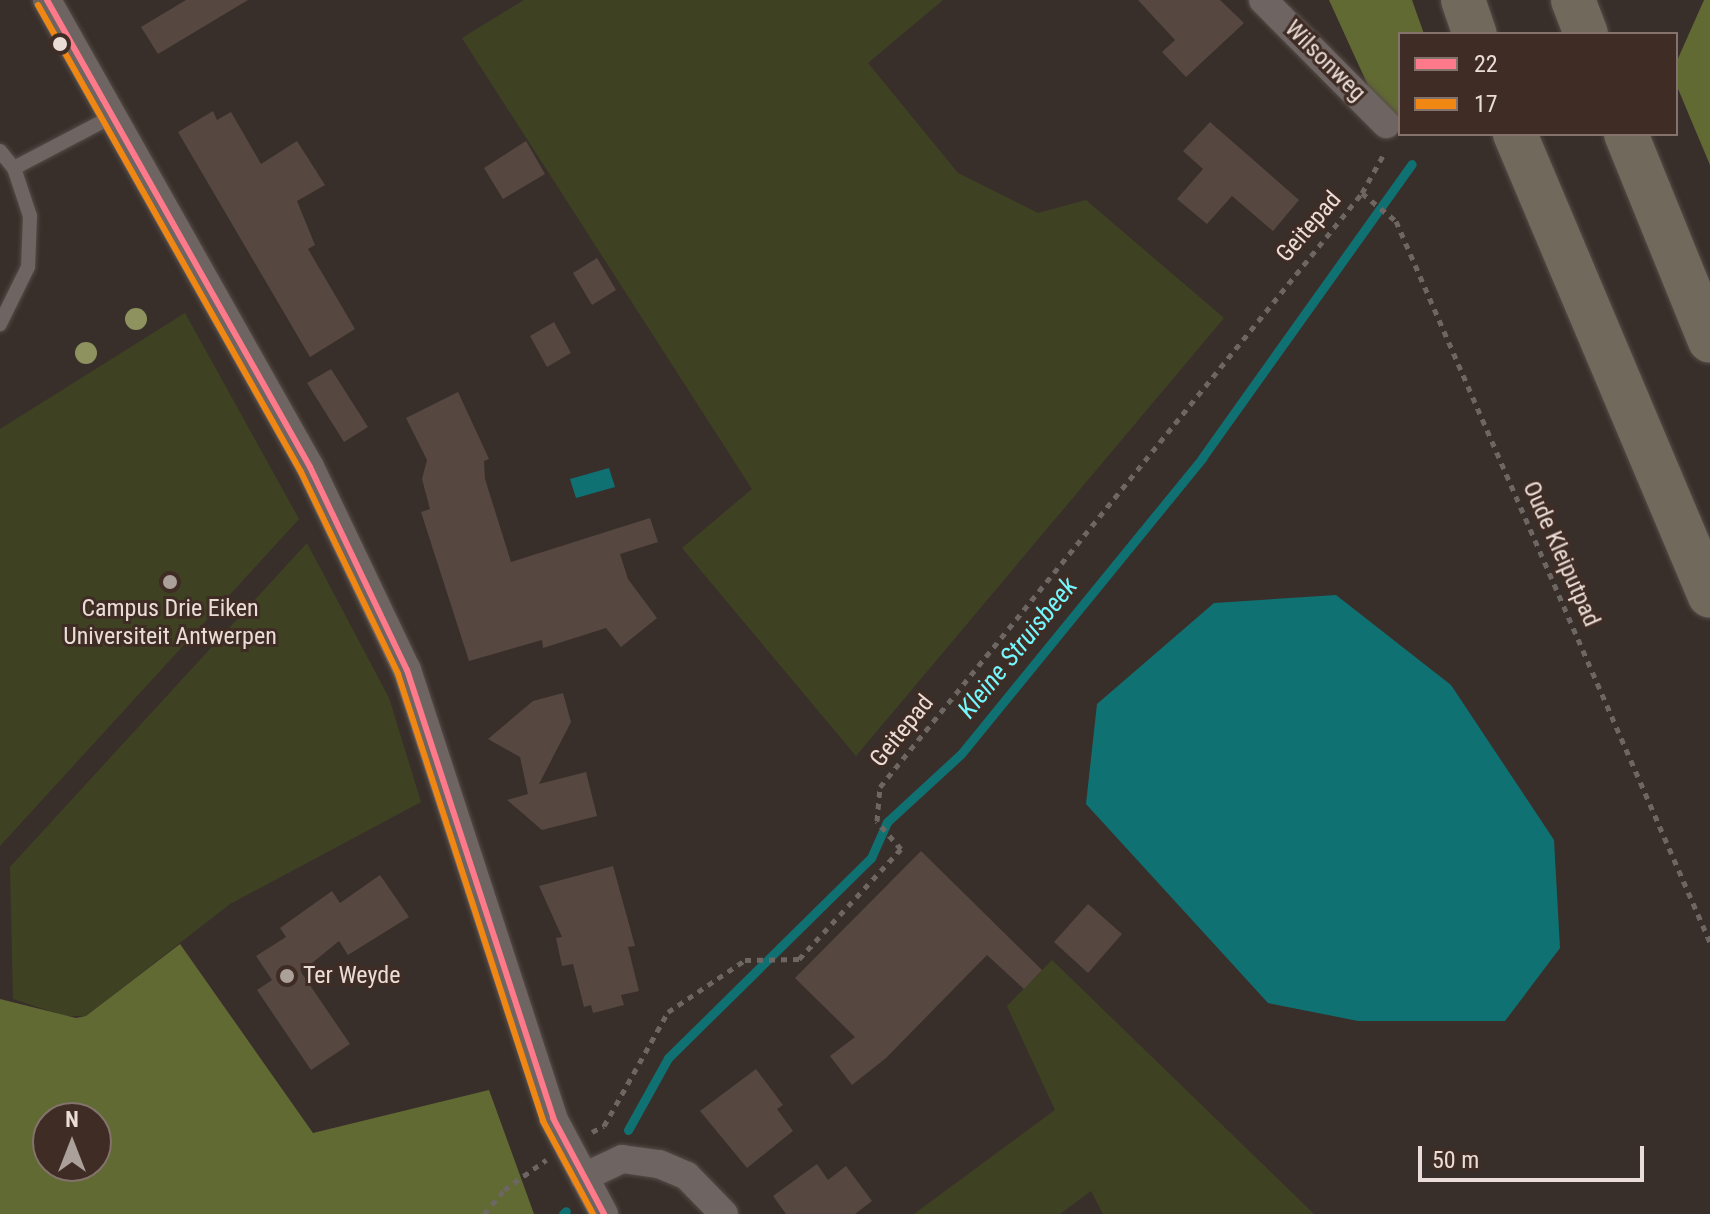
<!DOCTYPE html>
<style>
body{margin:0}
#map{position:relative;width:1710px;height:1214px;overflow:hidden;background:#392f2a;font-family:"Roboto Condensed",sans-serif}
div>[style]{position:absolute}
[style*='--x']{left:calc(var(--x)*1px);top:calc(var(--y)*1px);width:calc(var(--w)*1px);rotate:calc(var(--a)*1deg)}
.green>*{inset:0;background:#3e4223}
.forest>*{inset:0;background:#626a34}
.water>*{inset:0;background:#107173}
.stream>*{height:9px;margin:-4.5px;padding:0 4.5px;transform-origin:4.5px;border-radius:4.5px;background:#107173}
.building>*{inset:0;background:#564740}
.path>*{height:5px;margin-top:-2.5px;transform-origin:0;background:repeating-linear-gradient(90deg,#6e6663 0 6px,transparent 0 12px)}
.roads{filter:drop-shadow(0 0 2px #544b47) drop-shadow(0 0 2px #544b47)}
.lane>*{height:14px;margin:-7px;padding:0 7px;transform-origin:7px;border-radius:7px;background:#6e6562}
.street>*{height:28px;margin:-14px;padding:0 14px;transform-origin:14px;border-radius:14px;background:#6e6562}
.highway>*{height:44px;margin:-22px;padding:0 22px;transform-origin:22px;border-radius:22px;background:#72695d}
.bus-1>*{height:6px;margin:-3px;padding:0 3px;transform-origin:3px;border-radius:3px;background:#fe7a8a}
.bus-2>*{height:6px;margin:-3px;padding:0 3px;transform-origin:3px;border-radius:3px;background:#f18713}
.trees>*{width:22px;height:22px;margin:-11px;border-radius:50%;background:#8d925f}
.dots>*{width:22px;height:22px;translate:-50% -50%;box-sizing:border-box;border:4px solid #3f2c24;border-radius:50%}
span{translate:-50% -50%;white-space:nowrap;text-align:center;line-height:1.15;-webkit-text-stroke:6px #3f2c24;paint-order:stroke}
.street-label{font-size:24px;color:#eaddd8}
.poi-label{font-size:24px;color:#eaddd8}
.left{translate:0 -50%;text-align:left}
.water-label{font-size:26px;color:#74f7fc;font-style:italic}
.legend{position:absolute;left:1398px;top:32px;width:280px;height:104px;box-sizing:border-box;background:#3f2c24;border:2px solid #83736c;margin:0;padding:10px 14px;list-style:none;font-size:24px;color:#eaddd8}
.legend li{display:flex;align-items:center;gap:16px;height:40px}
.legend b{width:40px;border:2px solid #83736c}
.north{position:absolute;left:32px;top:1102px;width:80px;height:80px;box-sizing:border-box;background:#3f2c24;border:2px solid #83736c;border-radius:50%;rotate:0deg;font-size:22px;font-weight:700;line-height:32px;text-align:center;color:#eaddd8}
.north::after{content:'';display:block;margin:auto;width:28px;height:36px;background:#aca09b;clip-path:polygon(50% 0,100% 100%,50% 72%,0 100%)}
.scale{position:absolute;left:1418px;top:1146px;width:226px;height:36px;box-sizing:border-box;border:4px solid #eaddd8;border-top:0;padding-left:10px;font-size:24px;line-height:28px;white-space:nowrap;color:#eaddd8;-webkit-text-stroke:6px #3f2c24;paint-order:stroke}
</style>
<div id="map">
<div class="green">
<i style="clip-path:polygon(524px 0,943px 0,868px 63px,958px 173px,1038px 213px,1086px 200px,1224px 318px,856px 756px,682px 548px,752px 489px,462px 38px)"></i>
<i style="clip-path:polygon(185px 313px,299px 519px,0 846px,0 429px)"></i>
<i style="clip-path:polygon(307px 543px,389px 698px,421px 802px,230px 904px,86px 1016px,65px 1016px,13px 999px,10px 867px)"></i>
<i style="clip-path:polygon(1052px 960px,1314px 1214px,1103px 1214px,1091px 1191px,1060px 1214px,914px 1214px,1055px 1110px,1007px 1006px)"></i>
</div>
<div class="forest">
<i style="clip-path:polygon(1329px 0,1412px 0,1424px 34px,1400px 34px,1400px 129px,1376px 103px)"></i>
<i style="clip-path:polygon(1704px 0,1710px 0,1710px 165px,1676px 84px,1676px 63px)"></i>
<i style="clip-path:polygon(evenodd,180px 944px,313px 1133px,489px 1090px,534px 1214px,0 1214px,0 999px,76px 1018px,86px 1016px,180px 944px,96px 1118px,96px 1166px,48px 1166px,48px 1118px,96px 1118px)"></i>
</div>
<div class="water">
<i style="clip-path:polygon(609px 468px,615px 487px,576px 498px,570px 479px)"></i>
<i style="clip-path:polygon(1336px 595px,1451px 685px,1554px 840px,1560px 948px,1505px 1021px,1358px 1021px,1268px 1003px,1086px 804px,1097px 704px,1214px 603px)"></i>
</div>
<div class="stream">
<i style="--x:628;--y:1130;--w:82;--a:-60.9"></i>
<i style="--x:668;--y:1058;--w:285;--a:-44.6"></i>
<i style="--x:871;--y:858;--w:39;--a:-66"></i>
<i style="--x:887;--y:822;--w:100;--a:-42.6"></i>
<i style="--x:961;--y:754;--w:382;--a:-50.8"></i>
<i style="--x:1202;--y:458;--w:361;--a:-54.5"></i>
<i style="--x:563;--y:1214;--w:4;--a:-45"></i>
</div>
<div class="building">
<i style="clip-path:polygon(186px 0,248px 0,158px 54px,141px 27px)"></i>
<i style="clip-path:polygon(1138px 0,1220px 0,1244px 23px,1186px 77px,1162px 52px,1175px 40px)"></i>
<i style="clip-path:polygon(213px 111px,217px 120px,231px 112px,261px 164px,297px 141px,325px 185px,297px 201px,315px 245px,308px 249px,355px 329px,310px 357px,178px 132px)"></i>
<i style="clip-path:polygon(1210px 122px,1299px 200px,1273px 231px,1232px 196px,1207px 224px,1177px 199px,1203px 169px,1183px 151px)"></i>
<i style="clip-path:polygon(526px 141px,545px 174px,503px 199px,484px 168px)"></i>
<i style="clip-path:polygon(597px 258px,616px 290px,592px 305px,573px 273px)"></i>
<i style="clip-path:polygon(554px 322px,571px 353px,547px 367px,530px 336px)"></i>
<i style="clip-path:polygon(331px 369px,368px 427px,344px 442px,307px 383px)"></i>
<i style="clip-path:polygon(458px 392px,489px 459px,484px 461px,485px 479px,511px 562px,650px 518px,658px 542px,620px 554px,628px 579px,657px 618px,621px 647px,606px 628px,543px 648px,542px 640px,469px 661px,421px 512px,430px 509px,422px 479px,427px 460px,406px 418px)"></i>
<i style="clip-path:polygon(563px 693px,571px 722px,539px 784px,586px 772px,597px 816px,542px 830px,507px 800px,528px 794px,520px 757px,488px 739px,533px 701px)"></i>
<i style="clip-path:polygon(921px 851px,1042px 970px,1024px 989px,987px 955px,886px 1058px,852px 1085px,830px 1056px,855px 1037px,795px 978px)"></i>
<i style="clip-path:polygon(613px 866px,635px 946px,628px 947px,639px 991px,621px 995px,624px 1005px,593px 1013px,591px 1005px,584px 1007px,573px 964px,562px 966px,556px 938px,562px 937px,539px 886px)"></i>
<i style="clip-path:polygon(380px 875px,409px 917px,348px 955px,339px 941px,301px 972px,350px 1044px,311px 1070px,257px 990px,272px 980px,256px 956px,286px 937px,280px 928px,332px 891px,340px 903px)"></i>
<i style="clip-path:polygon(1088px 904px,1122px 934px,1088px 973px,1054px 942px)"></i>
<i style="clip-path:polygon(756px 1069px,783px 1105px,777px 1109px,793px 1131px,747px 1168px,700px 1111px)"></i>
<i style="clip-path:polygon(817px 1164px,828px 1180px,846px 1166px,872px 1201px,855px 1214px,786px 1214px,773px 1196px)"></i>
</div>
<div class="path">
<i style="--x:1362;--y:193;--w:44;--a:39.5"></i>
<i style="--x:1396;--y:221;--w:786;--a:66.47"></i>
<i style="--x:592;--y:1132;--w:13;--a:-27"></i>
<i style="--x:604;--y:1126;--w:131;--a:-60.7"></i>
<i style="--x:668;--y:1012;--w:93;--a:-34"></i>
<i style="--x:745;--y:960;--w:54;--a:-1.1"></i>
<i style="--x:799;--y:959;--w:150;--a:-47.2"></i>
<i style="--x:901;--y:849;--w:37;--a:-131"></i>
<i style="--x:877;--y:821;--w:34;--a:-85"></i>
<i style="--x:880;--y:787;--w:765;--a:-50.94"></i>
<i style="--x:1362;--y:193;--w:47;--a:-60.7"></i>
<i style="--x:484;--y:1214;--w:31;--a:-50"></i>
<i style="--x:504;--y:1190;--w:52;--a:-35.5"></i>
</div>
<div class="roads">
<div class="lane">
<i style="--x:0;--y:151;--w:22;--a:51"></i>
<i style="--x:14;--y:168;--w:51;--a:71.6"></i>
<i style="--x:30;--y:216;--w:51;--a:92.2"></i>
<i style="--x:28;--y:267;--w:64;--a:116.2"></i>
<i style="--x:14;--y:168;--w:110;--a:-27.7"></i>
</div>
<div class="street">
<i style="--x:47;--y:0;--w:536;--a:60.61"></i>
<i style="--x:310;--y:467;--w:225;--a:64.5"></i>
<i style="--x:407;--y:670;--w:471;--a:71.9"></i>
<i style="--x:553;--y:1118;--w:109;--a:62"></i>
<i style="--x:1263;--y:0;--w:175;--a:45.2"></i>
<i style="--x:584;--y:1177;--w:42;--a:-25.3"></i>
<i style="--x:622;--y:1159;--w:37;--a:8"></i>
<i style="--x:659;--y:1164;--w:30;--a:23"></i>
<i style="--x:687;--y:1176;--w:53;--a:45.8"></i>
</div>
<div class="highway">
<i style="--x:1463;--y:0;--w:36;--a:71"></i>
<i style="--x:1573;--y:0;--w:36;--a:69"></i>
<i style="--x:1515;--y:134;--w:501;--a:67.12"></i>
<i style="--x:1626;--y:134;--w:223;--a:67.9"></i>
</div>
</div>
<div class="bus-1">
<i style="--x:47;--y:0;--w:536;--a:60.61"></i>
<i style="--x:310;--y:467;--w:225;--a:64.5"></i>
<i style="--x:407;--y:670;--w:471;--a:71.9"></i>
<i style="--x:553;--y:1118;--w:109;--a:62"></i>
</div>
<div class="bus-2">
<i style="--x:38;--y:5;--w:536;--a:60.61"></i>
<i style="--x:301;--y:472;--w:224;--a:64.3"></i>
<i style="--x:398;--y:674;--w:470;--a:72"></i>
<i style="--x:543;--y:1121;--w:106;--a:61.7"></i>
</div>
<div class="trees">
<i style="left:136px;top:319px"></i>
<i style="left:86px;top:353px"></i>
</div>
<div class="dots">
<i style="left:60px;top:44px;background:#eaddd8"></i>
<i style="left:170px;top:582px;background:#aca09b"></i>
<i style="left:287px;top:976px;background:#aca09b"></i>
</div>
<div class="street-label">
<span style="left:1325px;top:61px;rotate:45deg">Wilsonweg</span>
<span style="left:1309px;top:227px;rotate:-49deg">Geitepad</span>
<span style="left:1561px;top:554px;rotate:66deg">Oude Kleiputpad</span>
<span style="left:902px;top:731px;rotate:-51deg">Geitepad</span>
</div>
<div class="poi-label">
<span style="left:170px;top:623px">Campus Drie Eiken<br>Universiteit Antwerpen</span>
<span class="left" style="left:303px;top:976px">Ter Weyde</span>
</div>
<div class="water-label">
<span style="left:1018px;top:648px;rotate:-51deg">Kleine Struisbeek</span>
</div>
<ul class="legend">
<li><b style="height:10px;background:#fe7a8a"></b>22</li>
<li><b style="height:10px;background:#f18713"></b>17</li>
</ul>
<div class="north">N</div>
<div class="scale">50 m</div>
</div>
